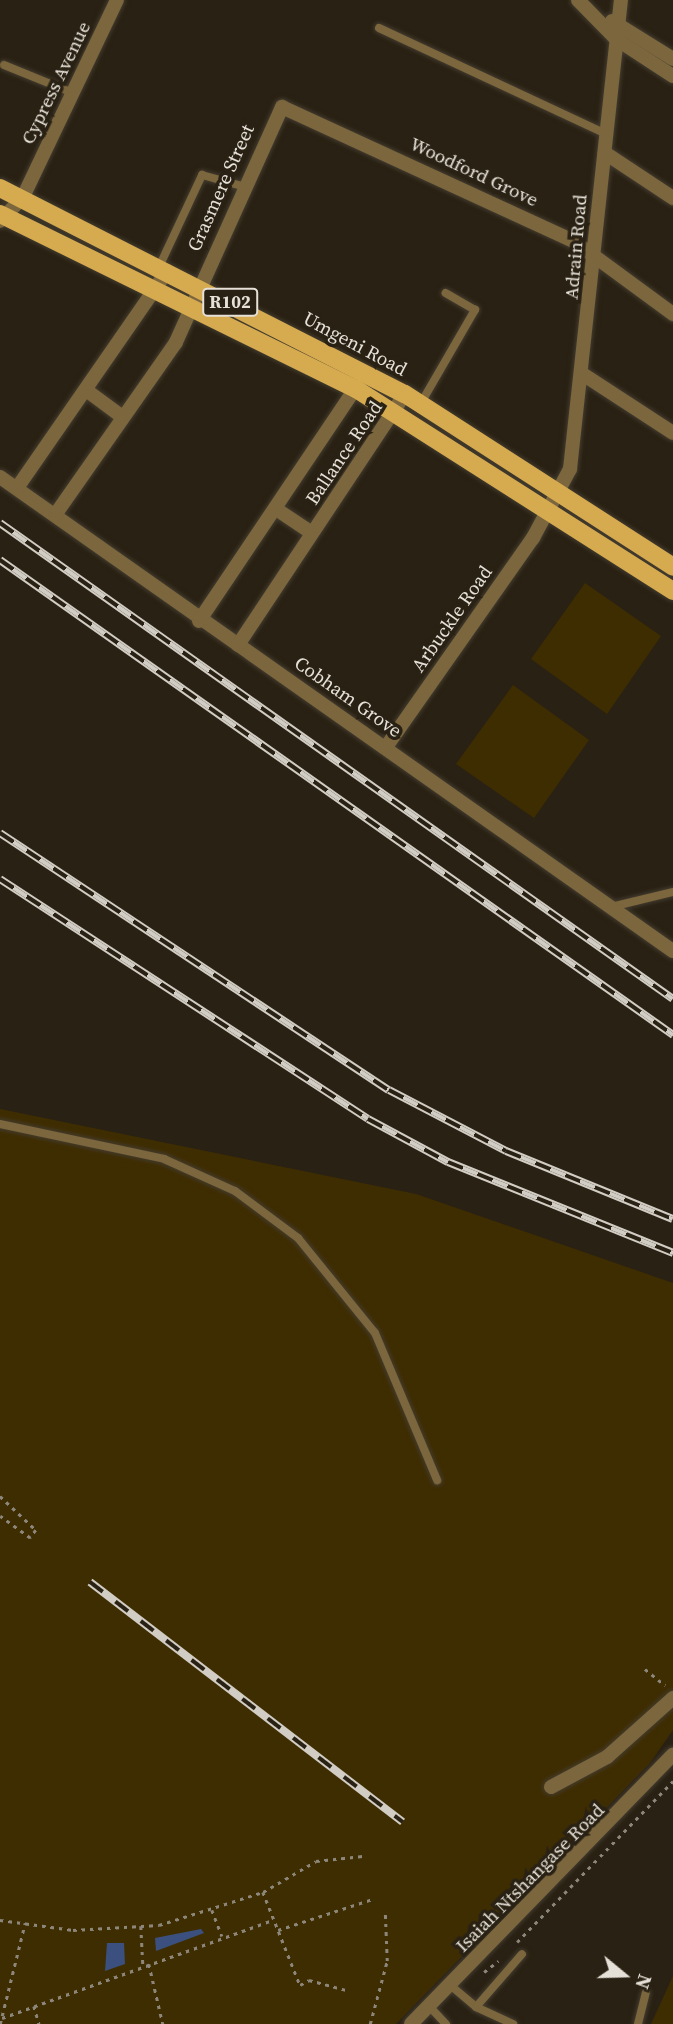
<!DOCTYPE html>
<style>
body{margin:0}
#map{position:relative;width:673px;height:2024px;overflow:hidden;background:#292113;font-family:"Source Serif 4",serif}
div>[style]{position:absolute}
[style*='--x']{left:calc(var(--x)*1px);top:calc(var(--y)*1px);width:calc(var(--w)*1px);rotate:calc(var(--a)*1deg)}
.green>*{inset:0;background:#3f2d02}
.water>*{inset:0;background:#3b507e}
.path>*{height:2.5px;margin-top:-1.25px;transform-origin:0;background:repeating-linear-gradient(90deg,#8d877b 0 3.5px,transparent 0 8.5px)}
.roads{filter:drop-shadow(0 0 2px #433c2f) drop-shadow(0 0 2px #433c2f)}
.lane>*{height:8px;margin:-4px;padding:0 4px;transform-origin:4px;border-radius:4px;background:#7b663d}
.street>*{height:14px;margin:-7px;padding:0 7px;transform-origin:7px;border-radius:7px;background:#7b663d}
.primary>*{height:18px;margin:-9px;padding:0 9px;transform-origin:9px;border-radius:9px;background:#d6aa4f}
.rail>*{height:8px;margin-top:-4px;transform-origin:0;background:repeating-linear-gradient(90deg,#292113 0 16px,#d2cdc4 0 32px);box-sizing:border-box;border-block:2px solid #d2cdc4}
span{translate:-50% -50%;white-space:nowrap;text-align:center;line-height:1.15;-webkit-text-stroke:7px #292113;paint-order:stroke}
.shield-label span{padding:2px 5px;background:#292113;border:2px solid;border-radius:5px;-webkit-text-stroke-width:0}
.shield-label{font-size:18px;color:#e6e1d8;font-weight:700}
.street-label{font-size:19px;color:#e6e1d8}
.north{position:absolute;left:589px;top:1940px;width:70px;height:70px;-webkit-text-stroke:5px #292113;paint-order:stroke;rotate:109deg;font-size:19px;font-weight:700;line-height:28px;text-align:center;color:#e6e1d8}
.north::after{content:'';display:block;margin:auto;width:24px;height:32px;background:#e6e1d8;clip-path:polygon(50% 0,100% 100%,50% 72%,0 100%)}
</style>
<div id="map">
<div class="green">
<i style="clip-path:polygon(585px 583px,661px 636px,607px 714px,531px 659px)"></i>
<i style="clip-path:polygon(513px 685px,589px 740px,534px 818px,456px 764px)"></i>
<i style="clip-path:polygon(0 1109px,416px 1194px,673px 1283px,673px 1730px,650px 1763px,396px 2024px,0 2024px)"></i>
<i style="clip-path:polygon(673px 1976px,673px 2024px,651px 2024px)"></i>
</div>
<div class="water">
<i style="clip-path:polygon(201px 1929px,204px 1933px,156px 1951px,155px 1938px)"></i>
<i style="clip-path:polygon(107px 1943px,124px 1943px,125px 1964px,105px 1971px)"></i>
</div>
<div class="path">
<i style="--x:0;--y:1496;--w:50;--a:43.4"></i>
<i style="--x:36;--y:1530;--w:10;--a:127"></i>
<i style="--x:30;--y:1538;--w:37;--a:-144"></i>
<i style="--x:645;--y:1669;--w:26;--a:39"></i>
<i style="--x:263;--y:1892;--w:100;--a:68.3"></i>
<i style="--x:300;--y:1985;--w:10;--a:-29"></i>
<i style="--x:309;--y:1980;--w:38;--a:15"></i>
<i style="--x:212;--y:1910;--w:28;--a:69"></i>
<i style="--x:0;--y:1920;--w:74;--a:7.8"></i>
<i style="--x:73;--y:1930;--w:86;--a:-3.3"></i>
<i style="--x:159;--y:1925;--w:109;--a:-17.6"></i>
<i style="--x:263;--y:1892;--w:61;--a:-30.3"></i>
<i style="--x:316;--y:1861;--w:47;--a:-6.1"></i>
<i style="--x:141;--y:1926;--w:39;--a:87"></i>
<i style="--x:278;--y:1930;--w:100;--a:-18.1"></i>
<i style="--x:517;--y:1942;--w:224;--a:-45.9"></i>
<i style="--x:149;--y:1964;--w:62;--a:76.9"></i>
<i style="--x:484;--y:1972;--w:18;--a:-38"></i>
<i style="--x:34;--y:2006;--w:19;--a:74"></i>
<i style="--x:2;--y:2018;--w:288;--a:-19.9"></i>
<i style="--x:0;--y:2024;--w:104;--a:-76.1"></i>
<i style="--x:370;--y:2024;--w:65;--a:-74.9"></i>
<i style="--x:387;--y:1961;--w:49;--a:-92.3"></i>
</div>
<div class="roads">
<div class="lane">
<i style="--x:379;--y:28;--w:251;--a:25"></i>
<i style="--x:4;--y:65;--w:74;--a:22.1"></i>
<i style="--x:159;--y:267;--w:102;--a:-64.9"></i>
<i style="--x:202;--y:175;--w:41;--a:15.4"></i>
<i style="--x:421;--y:403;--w:108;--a:-59.9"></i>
<i style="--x:475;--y:310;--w:34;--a:-150"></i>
<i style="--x:611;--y:907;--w:64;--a:-13.6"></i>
<i style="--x:0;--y:1124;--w:168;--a:12"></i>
<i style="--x:164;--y:1159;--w:78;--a:24.3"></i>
<i style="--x:235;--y:1191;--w:79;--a:36.7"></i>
<i style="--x:298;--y:1238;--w:122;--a:51"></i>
<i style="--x:375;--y:1333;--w:160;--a:67.1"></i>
<i style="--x:450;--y:1985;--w:34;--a:40"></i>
<i style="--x:476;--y:2007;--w:41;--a:24.7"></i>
<i style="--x:429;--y:2006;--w:25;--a:47"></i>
<i style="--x:476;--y:2007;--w:70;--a:-49"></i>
<i style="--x:638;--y:2024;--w:32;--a:-76"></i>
</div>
<div class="street">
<i style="--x:578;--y:0;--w:54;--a:45.7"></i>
<i style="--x:616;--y:39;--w:68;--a:33"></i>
<i style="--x:612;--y:21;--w:72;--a:31.9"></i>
<i style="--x:605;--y:153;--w:82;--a:33.5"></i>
<i style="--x:0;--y:221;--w:33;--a:-46"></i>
<i style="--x:23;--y:197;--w:218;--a:-64.5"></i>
<i style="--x:584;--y:375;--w:106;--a:33.1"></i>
<i style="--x:86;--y:390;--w:44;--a:36.6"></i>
<i style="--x:0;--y:477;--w:823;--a:35.16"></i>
<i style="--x:17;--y:488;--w:264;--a:-55.3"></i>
<i style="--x:276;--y:509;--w:43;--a:33.7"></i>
<i style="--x:55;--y:515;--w:211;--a:-55"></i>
<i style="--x:176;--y:342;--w:258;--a:-65.7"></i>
<i style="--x:282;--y:107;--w:323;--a:24.7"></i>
<i style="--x:575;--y:242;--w:122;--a:36.3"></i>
<i style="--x:199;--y:621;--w:289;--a:-56.1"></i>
<i style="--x:238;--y:645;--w:301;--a:-56.4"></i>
<i style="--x:386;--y:747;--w:256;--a:-54.9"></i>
<i style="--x:533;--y:538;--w:78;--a:-61.8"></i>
<i style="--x:570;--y:469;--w:472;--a:-83.8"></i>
<i style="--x:551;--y:1787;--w:64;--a:-28.2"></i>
<i style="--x:607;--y:1757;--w:89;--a:-41.8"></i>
<i style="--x:411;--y:2024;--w:376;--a:-45.8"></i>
</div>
<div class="primary">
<i style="--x:0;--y:188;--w:454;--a:27"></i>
<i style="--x:405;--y:394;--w:319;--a:32.8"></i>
<i style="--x:0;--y:214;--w:397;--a:26.2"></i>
<i style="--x:356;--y:389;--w:376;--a:32.5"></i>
</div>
</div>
<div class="rail">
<i style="--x:0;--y:523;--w:824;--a:35.27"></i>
<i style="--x:0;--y:560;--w:824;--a:35.21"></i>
<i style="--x:0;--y:833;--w:466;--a:33.5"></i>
<i style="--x:389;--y:1090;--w:132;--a:27.5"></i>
<i style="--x:506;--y:1151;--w:180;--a:22.2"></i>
<i style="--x:0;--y:879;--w:439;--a:33.1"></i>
<i style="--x:368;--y:1119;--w:91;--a:28.3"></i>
<i style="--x:448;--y:1162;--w:243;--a:22"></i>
<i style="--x:90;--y:1582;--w:394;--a:37.5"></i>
</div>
<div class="shield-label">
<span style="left:230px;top:302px">R102</span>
</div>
<div class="street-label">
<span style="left:56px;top:83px;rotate:-64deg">Cypress Avenue</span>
<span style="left:474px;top:172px;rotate:25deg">Woodford Grove</span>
<span style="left:221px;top:188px;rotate:-66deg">Grasmere Street</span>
<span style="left:576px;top:247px;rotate:-85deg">Adrain Road</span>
<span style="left:355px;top:344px;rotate:28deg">Umgeni Road</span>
<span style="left:344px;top:453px;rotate:-56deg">Ballance Road</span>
<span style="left:452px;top:619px;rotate:-55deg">Arbuckle Road</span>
<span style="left:348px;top:697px;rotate:35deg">Cobham Grove</span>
<span style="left:530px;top:1878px;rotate:-45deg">Isaiah Ntshangase Road</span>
</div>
<div class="north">N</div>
</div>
